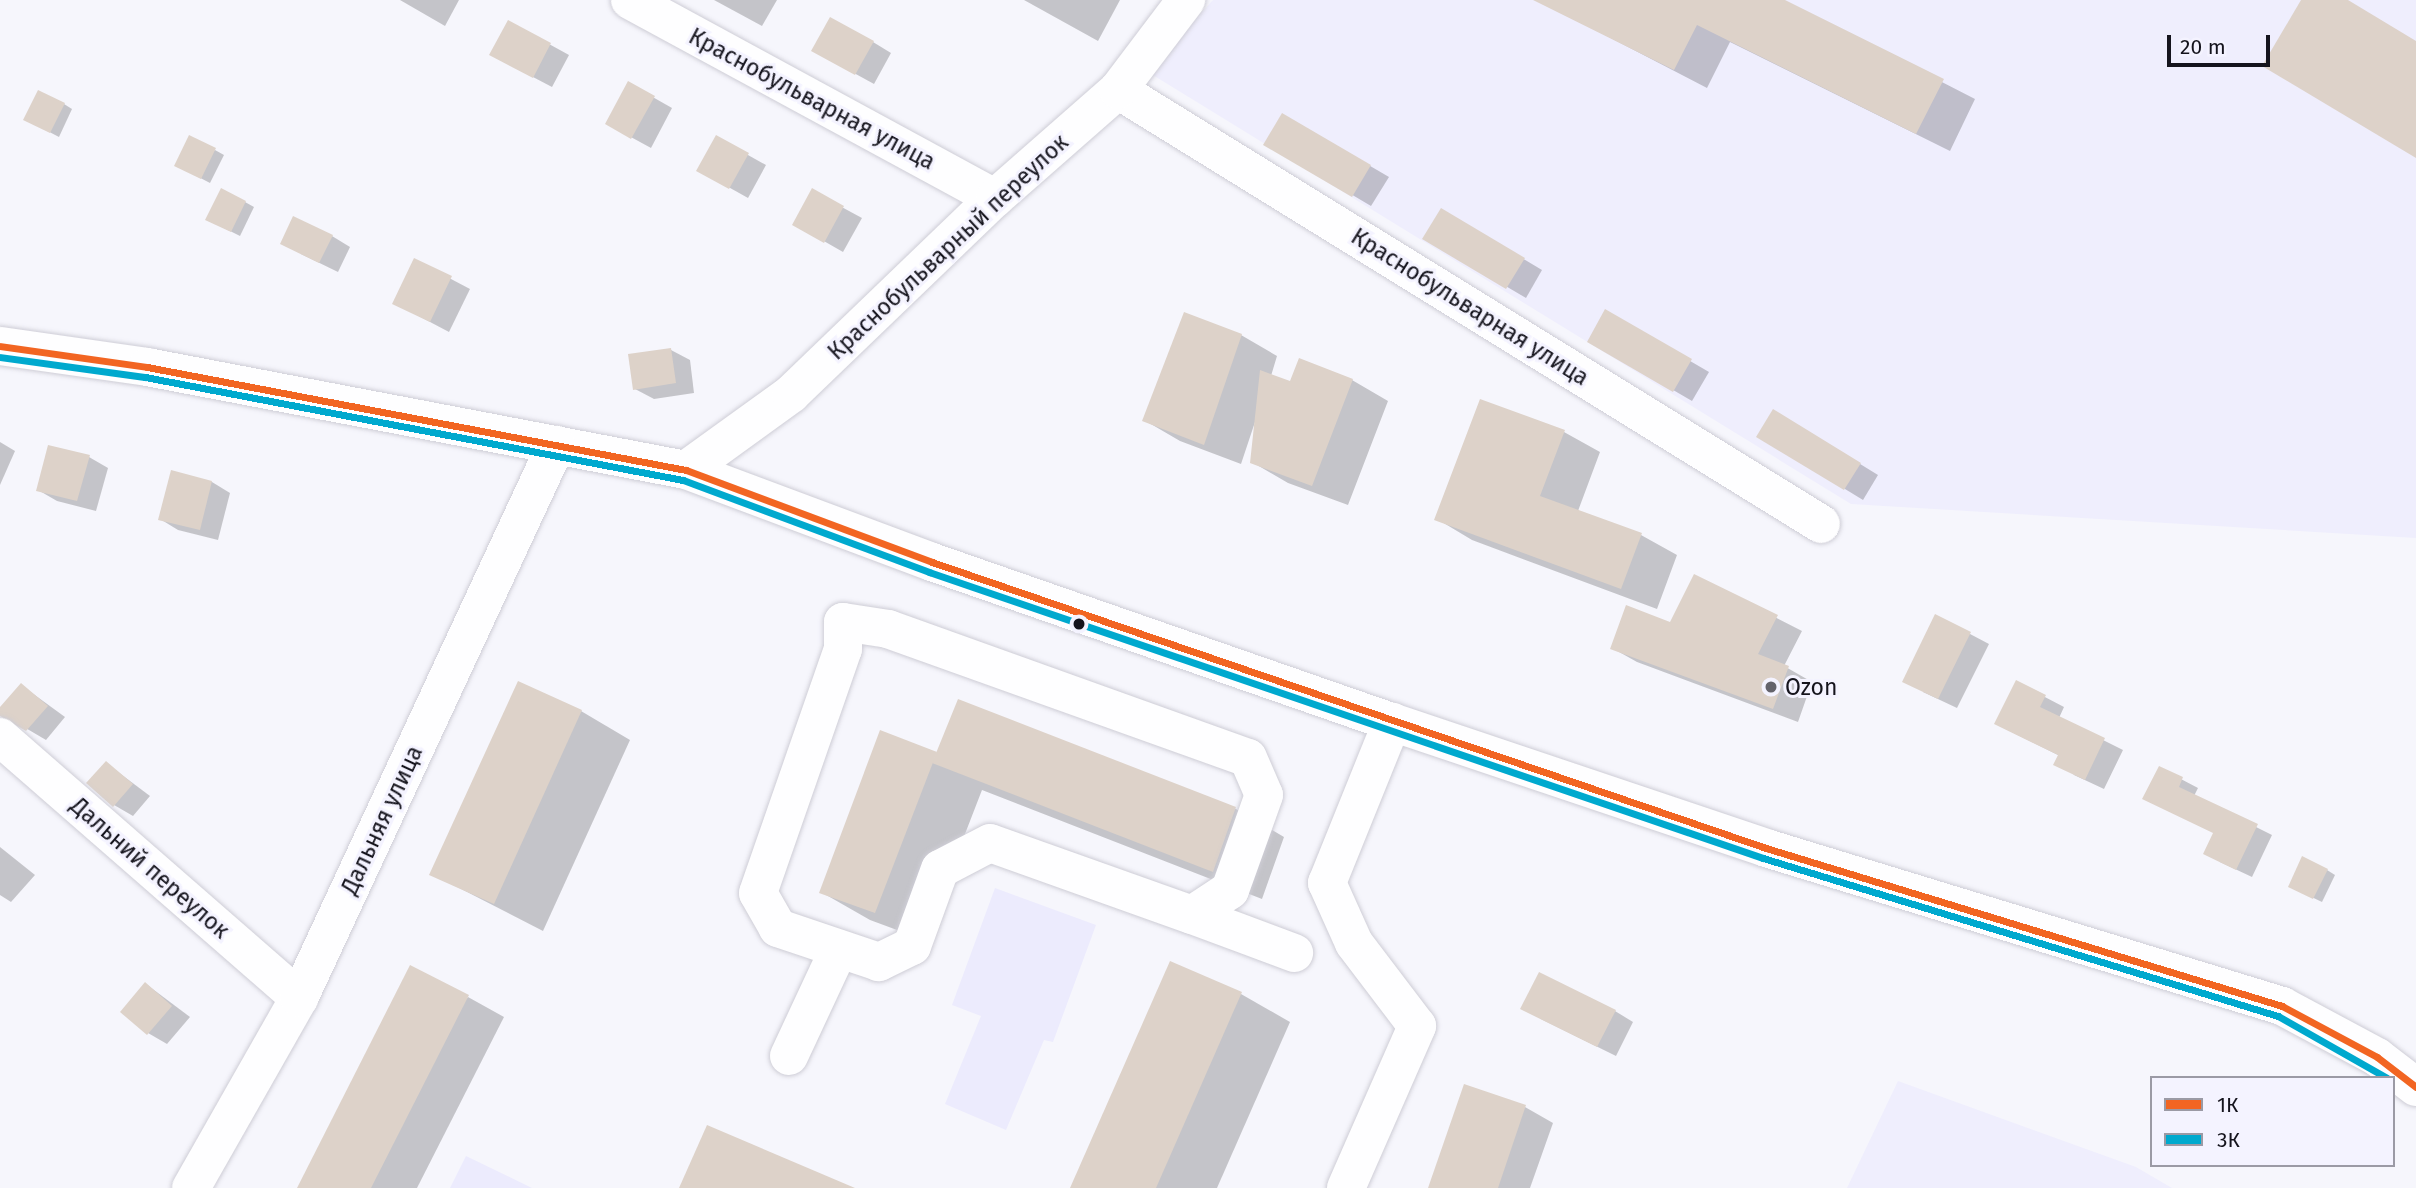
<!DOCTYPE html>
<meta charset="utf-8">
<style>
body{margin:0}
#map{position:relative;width:2416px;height:1188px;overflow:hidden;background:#f6f6fc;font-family:"Fira Sans",sans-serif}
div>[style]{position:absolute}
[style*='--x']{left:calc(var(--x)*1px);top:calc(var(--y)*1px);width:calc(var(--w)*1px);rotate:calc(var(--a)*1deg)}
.built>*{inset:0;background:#efeefd}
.green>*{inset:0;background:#ecebfd}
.shadow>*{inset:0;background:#0003}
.building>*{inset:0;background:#ddd2c9}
.roads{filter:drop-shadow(0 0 2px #cecdd6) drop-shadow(0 0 2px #cecdd6)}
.minor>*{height:38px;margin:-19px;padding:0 19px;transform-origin:19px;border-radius:19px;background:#fefeff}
.bus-1>*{height:7px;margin:-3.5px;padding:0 3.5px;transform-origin:3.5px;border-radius:3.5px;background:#f26522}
.bus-2>*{height:7px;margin:-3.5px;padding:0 3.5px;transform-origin:3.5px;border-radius:3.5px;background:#00a9ce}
.dots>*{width:19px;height:19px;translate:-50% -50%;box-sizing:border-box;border:4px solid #f4f3ff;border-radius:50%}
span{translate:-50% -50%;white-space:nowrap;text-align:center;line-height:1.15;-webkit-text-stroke:6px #f4f3ff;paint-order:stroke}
.street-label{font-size:23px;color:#15141d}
.poi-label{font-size:23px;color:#15141d}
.left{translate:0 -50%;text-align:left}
.legend{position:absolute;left:2150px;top:1076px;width:245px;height:91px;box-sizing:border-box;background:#f4f3ff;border:2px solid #9b9aa5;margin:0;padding:9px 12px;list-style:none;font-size:21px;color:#15141d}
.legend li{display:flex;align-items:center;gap:14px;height:35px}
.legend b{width:35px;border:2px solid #9b9aa5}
.scale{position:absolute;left:2167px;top:35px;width:103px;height:32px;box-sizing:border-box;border:4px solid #15141d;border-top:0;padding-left:9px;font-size:21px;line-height:24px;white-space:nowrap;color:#15141d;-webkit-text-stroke:5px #f4f3ff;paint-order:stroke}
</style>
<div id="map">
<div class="built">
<i style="clip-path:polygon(1213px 0,2416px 0,2416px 538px,1851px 504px,1148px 72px)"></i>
<i style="clip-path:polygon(1898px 1081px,2136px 1167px,2172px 1188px,1847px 1188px)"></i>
</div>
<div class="green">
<i style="clip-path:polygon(995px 888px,1096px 925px,1053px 1042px,1044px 1040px,1006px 1130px,945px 1104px,981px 1016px,952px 1005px)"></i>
<i style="clip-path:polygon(466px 1156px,532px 1188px,450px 1188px)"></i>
</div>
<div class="shadow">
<i style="clip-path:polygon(400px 0,459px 0,445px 26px)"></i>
<i style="clip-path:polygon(714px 0,777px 0,762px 26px)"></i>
<i style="clip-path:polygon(1024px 0,1120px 0,1098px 41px)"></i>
<i style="clip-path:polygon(1557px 0,1782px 0,1975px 99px,1950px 151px,1730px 42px,1707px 88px,1553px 8px)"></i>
<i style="clip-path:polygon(509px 22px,569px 55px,552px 87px,510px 65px)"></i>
<i style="clip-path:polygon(873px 42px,891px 53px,874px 84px,832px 61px)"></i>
<i style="clip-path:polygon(628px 83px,672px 108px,651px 148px,607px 124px)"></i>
<i style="clip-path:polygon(64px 104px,72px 109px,59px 137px,34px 124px)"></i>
<i style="clip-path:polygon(1283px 115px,1389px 177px,1371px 206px,1266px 144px)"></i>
<i style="clip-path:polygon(716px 137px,766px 165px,748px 198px,698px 170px)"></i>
<i style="clip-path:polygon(215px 150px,224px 155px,210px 183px,185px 170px)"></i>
<i style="clip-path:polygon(812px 191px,862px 218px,843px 252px,794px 224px)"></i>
<i style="clip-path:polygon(245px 202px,254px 207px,240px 236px,216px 224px)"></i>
<i style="clip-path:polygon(1441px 210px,1542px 270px,1526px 298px,1424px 238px)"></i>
<i style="clip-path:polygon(332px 236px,350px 247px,338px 272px,301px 254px)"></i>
<i style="clip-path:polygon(415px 260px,470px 289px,449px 332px,394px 303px)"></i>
<i style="clip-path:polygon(1606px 312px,1709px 372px,1692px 401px,1589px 341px)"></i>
<i style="clip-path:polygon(1241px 335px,1277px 356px,1271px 376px,1291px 384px,1352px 380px,1388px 401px,1348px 505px,1288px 483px,1252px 462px,1255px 422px,1241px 464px,1180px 441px,1144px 420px)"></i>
<i style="clip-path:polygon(671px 350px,690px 360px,694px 393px,654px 399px,635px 389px)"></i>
<i style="clip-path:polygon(1792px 422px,1878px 475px,1863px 500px,1845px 489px)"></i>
<i style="clip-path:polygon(1564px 432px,1600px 452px,1578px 511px,1641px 535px,1677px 555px,1657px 609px,1472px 540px,1437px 519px)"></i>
<i style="clip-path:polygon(0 442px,15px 451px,0 485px)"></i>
<i style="clip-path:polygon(89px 457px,108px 468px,96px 511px,57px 501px,38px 490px)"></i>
<i style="clip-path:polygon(172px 472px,212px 482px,230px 493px,218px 540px,178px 530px,160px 519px)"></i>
<i style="clip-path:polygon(1695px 576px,1802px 631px,1784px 666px,1812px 682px,1798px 722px,1637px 662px,1612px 648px,1671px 624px)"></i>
<i style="clip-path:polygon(1936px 616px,1989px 644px,1957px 708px,1923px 692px)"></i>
<i style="clip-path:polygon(2016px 682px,2064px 707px,2059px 718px,2123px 750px,2104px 789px,2074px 775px,2060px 756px,1996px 724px)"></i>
<i style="clip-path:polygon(21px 685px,65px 717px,46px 740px,0 713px)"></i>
<i style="clip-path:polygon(959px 701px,1236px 809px,1284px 837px,1262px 899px,982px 790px,924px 940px,870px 920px,821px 892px,938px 754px)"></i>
<i style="clip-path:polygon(581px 711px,630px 740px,543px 931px,432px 874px)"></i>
<i style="clip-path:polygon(106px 763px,150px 796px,133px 816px,114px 805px)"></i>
<i style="clip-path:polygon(2160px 768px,2198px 788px,2194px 796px,2272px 835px,2252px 877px,2220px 862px,2215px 833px)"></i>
<i style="clip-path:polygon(0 847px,35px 875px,11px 902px,0 895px)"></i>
<i style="clip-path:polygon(2327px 870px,2335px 875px,2322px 902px,2299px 891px)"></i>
<i style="clip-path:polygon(1170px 963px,1241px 994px,1290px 1022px,1217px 1188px,1072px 1188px)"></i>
<i style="clip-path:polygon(146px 984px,190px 1017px,167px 1044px,148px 1033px)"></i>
<i style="clip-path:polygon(468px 997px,504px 1017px,417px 1188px,299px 1188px)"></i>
<i style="clip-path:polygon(1615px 1011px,1633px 1022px,1616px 1056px,1541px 1019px)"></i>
<i style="clip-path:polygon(1465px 1086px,1525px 1107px,1553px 1123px,1530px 1188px,1430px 1188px)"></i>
</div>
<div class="building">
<i style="clip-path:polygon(1533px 0,1785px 0,1944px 79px,1916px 134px,1697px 25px,1674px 70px)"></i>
<i style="clip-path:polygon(2301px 0,2348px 0,2416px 41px,2416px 158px,2262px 66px)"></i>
<i style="clip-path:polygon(830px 17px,874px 41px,855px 75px,811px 51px)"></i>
<i style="clip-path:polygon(508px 20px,551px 43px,533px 78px,489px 55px)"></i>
<i style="clip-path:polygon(628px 81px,655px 96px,631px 139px,605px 124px)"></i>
<i style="clip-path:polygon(38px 90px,65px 103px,50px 133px,23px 120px)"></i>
<i style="clip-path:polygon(1282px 113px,1371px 165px,1352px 197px,1263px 145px)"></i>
<i style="clip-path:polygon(189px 135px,216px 148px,201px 179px,174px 166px)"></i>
<i style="clip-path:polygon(716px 135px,749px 153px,729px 189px,696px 171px)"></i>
<i style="clip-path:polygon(221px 188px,246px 201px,231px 232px,205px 220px)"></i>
<i style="clip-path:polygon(812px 188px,844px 206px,824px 243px,792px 225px)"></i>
<i style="clip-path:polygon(1441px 208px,1525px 258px,1506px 289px,1422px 239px)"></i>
<i style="clip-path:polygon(293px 216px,333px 235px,319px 263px,280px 244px)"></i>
<i style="clip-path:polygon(414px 258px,452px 276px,430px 322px,392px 304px)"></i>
<i style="clip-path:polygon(1605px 309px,1692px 359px,1673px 392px,1587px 342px)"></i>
<i style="clip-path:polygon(1184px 312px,1242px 334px,1204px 445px,1142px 421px)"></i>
<i style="clip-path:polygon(671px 348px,676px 383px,633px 390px,628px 354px)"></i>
<i style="clip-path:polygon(1299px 358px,1353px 379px,1312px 486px,1250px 463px,1260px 370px,1290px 381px)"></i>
<i style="clip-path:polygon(1480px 399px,1565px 430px,1540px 496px,1642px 533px,1621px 589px,1434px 520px)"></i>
<i style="clip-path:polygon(1773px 409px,1861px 463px,1844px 490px,1756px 437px)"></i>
<i style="clip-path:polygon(48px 445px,90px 455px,77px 501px,36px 491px)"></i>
<i style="clip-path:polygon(171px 470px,212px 481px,200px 530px,158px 520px)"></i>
<i style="clip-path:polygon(1694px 574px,1778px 615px,1758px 654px,1789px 666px,1773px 709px,1610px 649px,1626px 605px,1670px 622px)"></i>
<i style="clip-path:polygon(1935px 614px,1971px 632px,1938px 699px,1902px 682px)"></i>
<i style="clip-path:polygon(2016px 680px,2046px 695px,2040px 707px,2105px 738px,2085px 780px,2053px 765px,2058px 755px,1994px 724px)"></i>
<i style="clip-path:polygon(518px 681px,582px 710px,494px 904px,429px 875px)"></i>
<i style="clip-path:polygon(21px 683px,48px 706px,26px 731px,0 716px,0 707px)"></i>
<i style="clip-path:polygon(958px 699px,1236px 807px,1213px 872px,932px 763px)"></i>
<i style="clip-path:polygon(880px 730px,937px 752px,875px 913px,819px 893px)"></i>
<i style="clip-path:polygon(106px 761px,133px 784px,113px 807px,86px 783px)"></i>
<i style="clip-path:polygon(2159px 766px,2183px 777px,2179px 787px,2258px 824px,2236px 870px,2203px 854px,2213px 833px,2142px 799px)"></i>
<i style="clip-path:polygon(2302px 856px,2328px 869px,2313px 899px,2288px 887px)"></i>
<i style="clip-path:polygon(1170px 961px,1242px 992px,1156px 1188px,1070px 1188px)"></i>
<i style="clip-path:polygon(410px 965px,469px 995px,371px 1188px,297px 1188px)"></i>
<i style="clip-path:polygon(1539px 972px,1616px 1010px,1597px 1047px,1520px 1009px)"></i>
<i style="clip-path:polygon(145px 982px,172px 1006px,147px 1035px,120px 1012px)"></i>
<i style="clip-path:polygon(1464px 1084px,1526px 1105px,1498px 1188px,1428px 1188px)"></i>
<i style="clip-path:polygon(707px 1125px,855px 1188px,679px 1188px)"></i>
</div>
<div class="roads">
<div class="minor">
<i style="--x:630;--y:0;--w:415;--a:28.5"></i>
<i style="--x:1118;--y:90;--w:826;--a:31.69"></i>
<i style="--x:0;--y:346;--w:148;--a:8.1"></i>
<i style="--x:147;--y:367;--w:549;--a:10.82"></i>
<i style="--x:686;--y:470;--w:263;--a:20.5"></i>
<i style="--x:932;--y:562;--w:487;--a:19.2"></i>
<i style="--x:1392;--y:722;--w:395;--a:18.6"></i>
<i style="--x:1766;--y:848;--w:540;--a:17.02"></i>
<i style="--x:2282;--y:1006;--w:108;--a:28.2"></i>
<i style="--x:2377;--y:1057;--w:49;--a:37.6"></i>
<i style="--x:686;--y:470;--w:130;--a:-35.9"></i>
<i style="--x:791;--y:394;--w:283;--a:-43.9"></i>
<i style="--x:995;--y:198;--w:164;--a:-41.3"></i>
<i style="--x:1118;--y:90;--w:113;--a:-52.9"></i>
<i style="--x:843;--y:622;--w:46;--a:8.8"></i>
<i style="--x:888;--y:629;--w:382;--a:19.7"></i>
<i style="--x:1248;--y:758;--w:40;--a:66.6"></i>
<i style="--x:1264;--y:795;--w:101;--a:109.7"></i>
<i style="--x:1230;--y:890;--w:45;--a:146.7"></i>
<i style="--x:1192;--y:915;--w:214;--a:-160.4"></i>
<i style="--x:990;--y:843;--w:56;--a:152.5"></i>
<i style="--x:940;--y:869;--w:82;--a:110"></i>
<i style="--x:912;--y:946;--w:37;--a:154"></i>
<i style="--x:879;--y:962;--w:107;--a:-161.4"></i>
<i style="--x:778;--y:928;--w:40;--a:-119.7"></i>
<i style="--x:758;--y:893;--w:258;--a:-70.8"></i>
<i style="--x:843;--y:649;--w:27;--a:-90"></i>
<i style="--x:0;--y:737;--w:397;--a:41.1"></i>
<i style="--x:1192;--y:915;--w:109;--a:20.4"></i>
<i style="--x:789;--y:1056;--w:118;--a:-65"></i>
<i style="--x:191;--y:1188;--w:219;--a:-60.4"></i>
<i style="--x:299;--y:998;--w:610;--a:-65.07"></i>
<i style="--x:1346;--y:1188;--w:177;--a:-66.3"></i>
<i style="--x:1417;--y:1026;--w:104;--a:-127.2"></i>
<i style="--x:1354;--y:943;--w:66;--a:-114.2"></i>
<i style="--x:1327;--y:883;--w:174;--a:-68"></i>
</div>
</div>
<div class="bus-1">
<i style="--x:0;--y:346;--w:148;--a:8.1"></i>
<i style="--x:147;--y:367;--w:549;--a:10.82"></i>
<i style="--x:686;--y:470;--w:263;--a:20.5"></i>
<i style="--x:932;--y:562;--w:882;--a:18.93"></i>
<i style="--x:1766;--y:848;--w:540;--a:17.02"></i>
<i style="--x:2282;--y:1006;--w:108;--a:28.2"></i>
<i style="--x:2377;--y:1057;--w:49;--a:37.6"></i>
</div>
<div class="bus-2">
<i style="--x:0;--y:357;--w:146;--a:7.9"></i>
<i style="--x:145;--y:377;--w:548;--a:10.84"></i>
<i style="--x:683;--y:480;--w:263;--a:20.5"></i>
<i style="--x:929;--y:572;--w:882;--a:18.93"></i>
<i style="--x:1763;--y:858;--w:539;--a:17.06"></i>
<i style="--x:2278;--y:1016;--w:125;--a:29.6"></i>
</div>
<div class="dots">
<i style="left:1079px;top:624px;background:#15141d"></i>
<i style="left:1771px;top:687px;background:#64636b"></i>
</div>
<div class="street-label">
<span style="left:812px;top:99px;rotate:28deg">Краснобульварная улица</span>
<span style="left:948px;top:247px;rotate:-43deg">Краснобульварный переулок</span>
<span style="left:1470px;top:307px;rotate:32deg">Краснобульварная улица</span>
<span style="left:382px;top:820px;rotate:-65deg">Дальняя улица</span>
<span style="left:150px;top:868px;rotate:41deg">Дальний переулок</span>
</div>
<div class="poi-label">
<span class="left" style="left:1785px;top:687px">Ozon</span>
</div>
<ul class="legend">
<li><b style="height:9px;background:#f26522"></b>1К</li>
<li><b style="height:9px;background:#00a9ce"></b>3К</li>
</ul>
<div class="scale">20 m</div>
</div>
